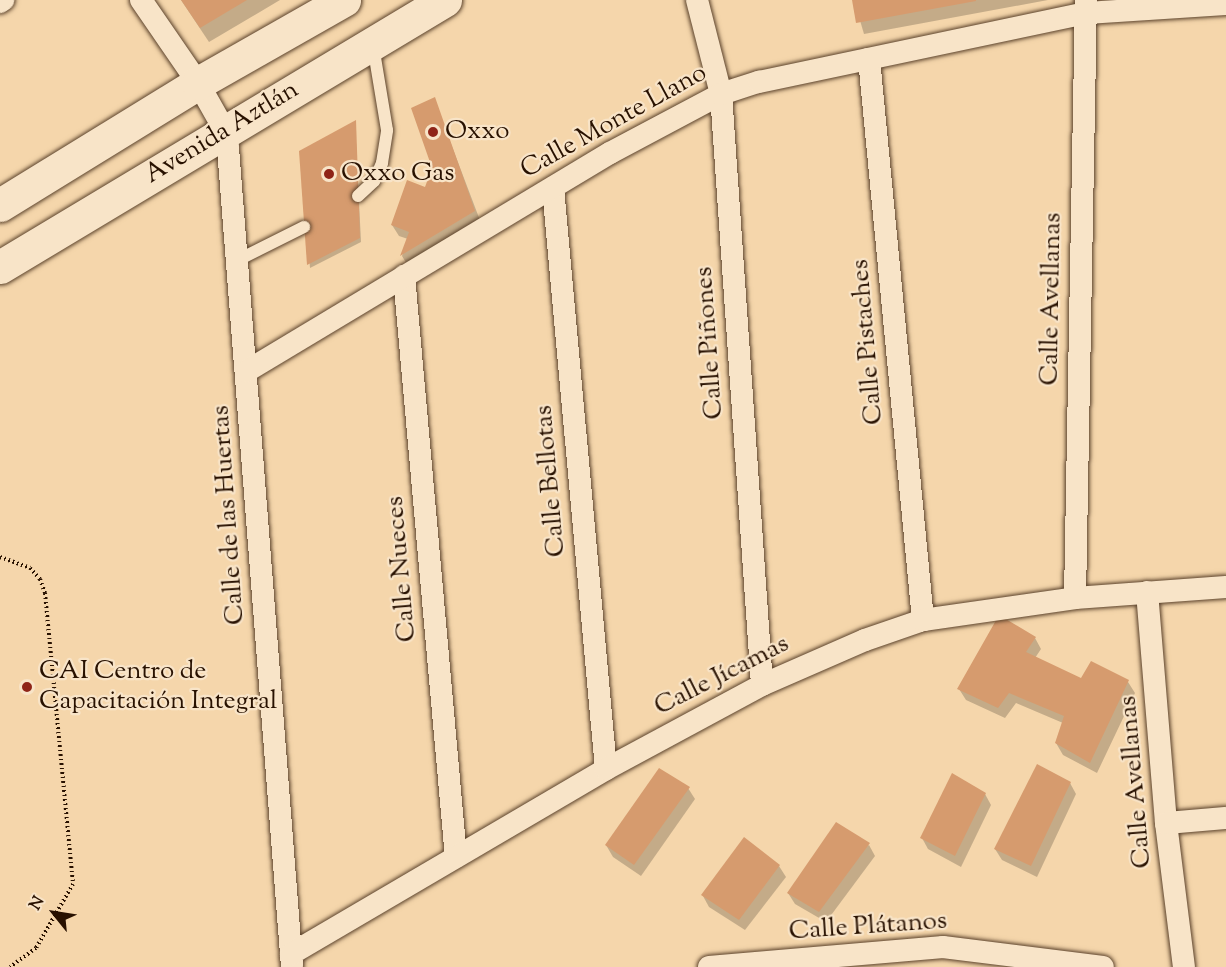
<!DOCTYPE html>
<meta charset="utf-8">
<style>
body{margin:0}
#map{position:relative;width:1226px;height:967px;overflow:hidden;background:#f5d6ab;font-family:"Sorts Mill Goudy",serif}
div>[style]{position:absolute}
[style*='--x']{left:calc(var(--x)*1px);top:calc(var(--y)*1px);width:calc(var(--w)*1px);rotate:calc(var(--a)*1deg)}
.shadow>*{inset:0;background:#0003}
.building>*{inset:0;background:#d69b6e}
.path>*{height:4px;margin-top:-2px;transform-origin:0;background:repeating-linear-gradient(90deg,#281100 0 1.5px,transparent 0 4.5px)}
.roads{filter:drop-shadow(0 0 2px #5b422b) drop-shadow(0 0 2px #5b422b)}
.lane>*{height:12px;margin:-6px;padding:0 6px;transform-origin:6px;border-radius:6px;background:#f8e4c8}
.street>*{height:22px;margin:-11px;padding:0 11px;transform-origin:11px;border-radius:11px;background:#f8e4c8}
.secondary>*{height:33px;margin:-16.5px;padding:0 16.5px;transform-origin:16.5px;border-radius:16.5px;background:#f8e4c8}
.dots>*{width:16px;height:16px;translate:-50% -50%;box-sizing:border-box;border:3px solid #f8e4c8;border-radius:50%}
span{translate:-50% -50%;white-space:nowrap;text-align:center;line-height:1.15;-webkit-text-stroke:4.5px #f8e4c8;paint-order:stroke}
.street-label{font-size:26px;color:#281100}
.poi-label{font-size:26px;color:#281100}
.left{translate:0 -50%;text-align:left}
.north{position:absolute;left:24px;top:883px;width:60px;height:60px;-webkit-text-stroke:4px #f8e4c8;paint-order:stroke;rotate:300deg;font-size:16px;font-weight:700;line-height:24px;text-align:center;color:#281100}
.north::after{content:'';display:block;margin:auto;width:21px;height:27px;background:#281100;clip-path:polygon(50% 0,100% 100%,50% 72%,0 100%)}
</style>
<div id="map">
<div class="shadow">
<i style="clip-path:polygon(181px 0,280px 0,209px 42px)"></i>
<i style="clip-path:polygon(854px 0,1048px 0,864px 34px)"></i>
<i style="clip-path:polygon(434px 99px,481px 223px,408px 266px,402px 256px,408px 239px,399px 236px,392px 225px,426px 189px,434px 168px)"></i>
<i style="clip-path:polygon(355px 122px,361px 242px,310px 268px,301px 152px)"></i>
<i style="clip-path:polygon(1035px 638px,1041px 649px,1035px 658px,1081px 680px,1091px 663px,1128px 682px,1135px 693px,1097px 773px,1063px 755px,1056px 743px,1063px 723px,1016px 703px,1005px 718px,966px 700px,959px 689px)"></i>
<i style="clip-path:polygon(1070px 783px,1076px 794px,1037px 877px,1002px 860px,995px 849px)"></i>
<i style="clip-path:polygon(688px 788px,695px 799px,641px 876px,613px 857px,606px 845px)"></i>
<i style="clip-path:polygon(985px 794px,991px 805px,961px 867px,928px 849px,922px 838px)"></i>
<i style="clip-path:polygon(869px 845px,875px 856px,826px 922px,795px 904px,788px 893px)"></i>
<i style="clip-path:polygon(779px 866px,786px 877px,745px 930px,709px 907px,703px 896px)"></i>
</div>
<div class="building">
<i style="clip-path:polygon(181px 0,247px 0,200px 28px)"></i>
<i style="clip-path:polygon(852px 0,976px 0,976px 1px,856px 23px)"></i>
<i style="clip-path:polygon(435px 97px,475px 211px,400px 256px,409px 232px,391px 225px,407px 180px,425px 187px,432px 168px,411px 108px)"></i>
<i style="clip-path:polygon(356px 120px,360px 238px,307px 265px,299px 151px)"></i>
<i style="clip-path:polygon(999px 615px,1036px 637px,1026px 652px,1081px 678px,1091px 661px,1129px 680px,1090px 763px,1055px 743px,1064px 716px,1009px 693px,998px 708px,957px 689px)"></i>
<i style="clip-path:polygon(1037px 764px,1071px 782px,1031px 866px,994px 849px)"></i>
<i style="clip-path:polygon(659px 768px,690px 787px,634px 865px,605px 845px)"></i>
<i style="clip-path:polygon(952px 773px,986px 793px,955px 856px,920px 838px)"></i>
<i style="clip-path:polygon(836px 822px,870px 843px,819px 912px,787px 893px)"></i>
<i style="clip-path:polygon(744px 837px,780px 865px,739px 920px,701px 895px)"></i>
</div>
<div class="path">
<i style="--x:0;--y:557;--w:32;--a:20"></i>
<i style="--x:30;--y:568;--w:15;--a:48"></i>
<i style="--x:40;--y:579;--w:15;--a:70"></i>
<i style="--x:45;--y:593;--w:292;--a:84.5"></i>
<i style="--x:73;--y:884;--w:74;--a:120"></i>
<i style="--x:36;--y:948;--w:32;--a:144"></i>
</div>
<div class="roads">
<div class="lane">
<i style="--x:358;--y:196;--w:22;--a:-43"></i>
<i style="--x:374;--y:181;--w:20;--a:-66"></i>
<i style="--x:382;--y:163;--w:33;--a:-81"></i>
<i style="--x:387;--y:130;--w:86;--a:-99.4"></i>
<i style="--x:238;--y:260;--w:74;--a:-26.6"></i>
</div>
<div class="street">
<i style="--x:141;--y:0;--w:101;--a:55.5"></i>
<i style="--x:198;--y:83;--w:55;--a:60.6"></i>
<i style="--x:225;--y:131;--w:17;--a:80"></i>
<i style="--x:228;--y:148;--w:821;--a:85.53"></i>
<i style="--x:697;--y:0;--w:97;--a:75.7"></i>
<i style="--x:721;--y:94;--w:592;--a:86.03"></i>
<i style="--x:0;--y:2;--w:4;--a:-34"></i>
<i style="--x:869;--y:59;--w:564;--a:84.5"></i>
<i style="--x:553;--y:188;--w:583;--a:84.79"></i>
<i style="--x:404;--y:276;--w:583;--a:84.89"></i>
<i style="--x:247;--y:371;--w:423;--a:-31"></i>
<i style="--x:610;--y:153;--w:126;--a:-28"></i>
<i style="--x:721;--y:94;--w:40;--a:-18"></i>
<i style="--x:759;--y:82;--w:334;--a:-11.9"></i>
<i style="--x:1086;--y:13;--w:140;--a:-3.7"></i>
<i style="--x:1147;--y:592;--w:232;--a:85.3"></i>
<i style="--x:1166;--y:823;--w:145;--a:82.9"></i>
<i style="--x:1075;--y:598;--w:598;--a:-88.95"></i>
<i style="--x:1166;--y:823;--w:60;--a:-4.8"></i>
<i style="--x:291;--y:954;--w:365;--a:-30.4"></i>
<i style="--x:606;--y:769;--w:177;--a:-28.3"></i>
<i style="--x:762;--y:685;--w:112;--a:-23.6"></i>
<i style="--x:865;--y:640;--w:61;--a:-19"></i>
<i style="--x:923;--y:620;--w:154;--a:-8.2"></i>
<i style="--x:1075;--y:598;--w:151;--a:-4.2"></i>
<i style="--x:709;--y:967;--w:235;--a:-4.9"></i>
<i style="--x:943;--y:947;--w:161;--a:7.1"></i>
</div>
<div class="secondary">
<i style="--x:0;--y:205;--w:233;--a:-31.6"></i>
<i style="--x:198;--y:83;--w:168;--a:-29.6"></i>
<i style="--x:0;--y:267;--w:519;--a:-30.96"></i>
</div>
</div>
<div class="dots">
<i style="left:433px;top:132px;background:#8f2418"></i>
<i style="left:329px;top:174px;background:#8f2418"></i>
<i style="left:27px;top:687px;background:#8f2418"></i>
</div>
<div class="street-label">
<span style="left:614px;top:122px;rotate:-29deg">Calle Monte Llano</span>
<span style="left:222px;top:133px;rotate:-31deg">Avenida Aztlán</span>
<span style="left:1052px;top:299px;rotate:-89deg">Calle Avellanas</span>
<span style="left:868px;top:342px;rotate:-95deg">Calle Pistaches</span>
<span style="left:710px;top:343px;rotate:-94deg">Calle Piñones</span>
<span style="left:551px;top:481px;rotate:-95deg">Calle Bellotas</span>
<span style="left:229px;top:515px;rotate:-94deg">Calle de las Huertas</span>
<span style="left:402px;top:569px;rotate:-95deg">Calle Nueces</span>
<span style="left:722px;top:676px;rotate:-27deg">Calle Jícamas</span>
<span style="left:1136px;top:782px;rotate:-95deg">Calle Avellanas</span>
<span style="left:868px;top:927px;rotate:-4deg">Calle Plátanos</span>
</div>
<div class="poi-label">
<span class="left" style="left:445px;top:132px">Oxxo</span>
<span class="left" style="left:341px;top:174px">Oxxo Gas</span>
<span class="left" style="left:39px;top:687px">CAI Centro de<br>Capacitación Integral</span>
</div>
<div class="north">N</div>
</div>
